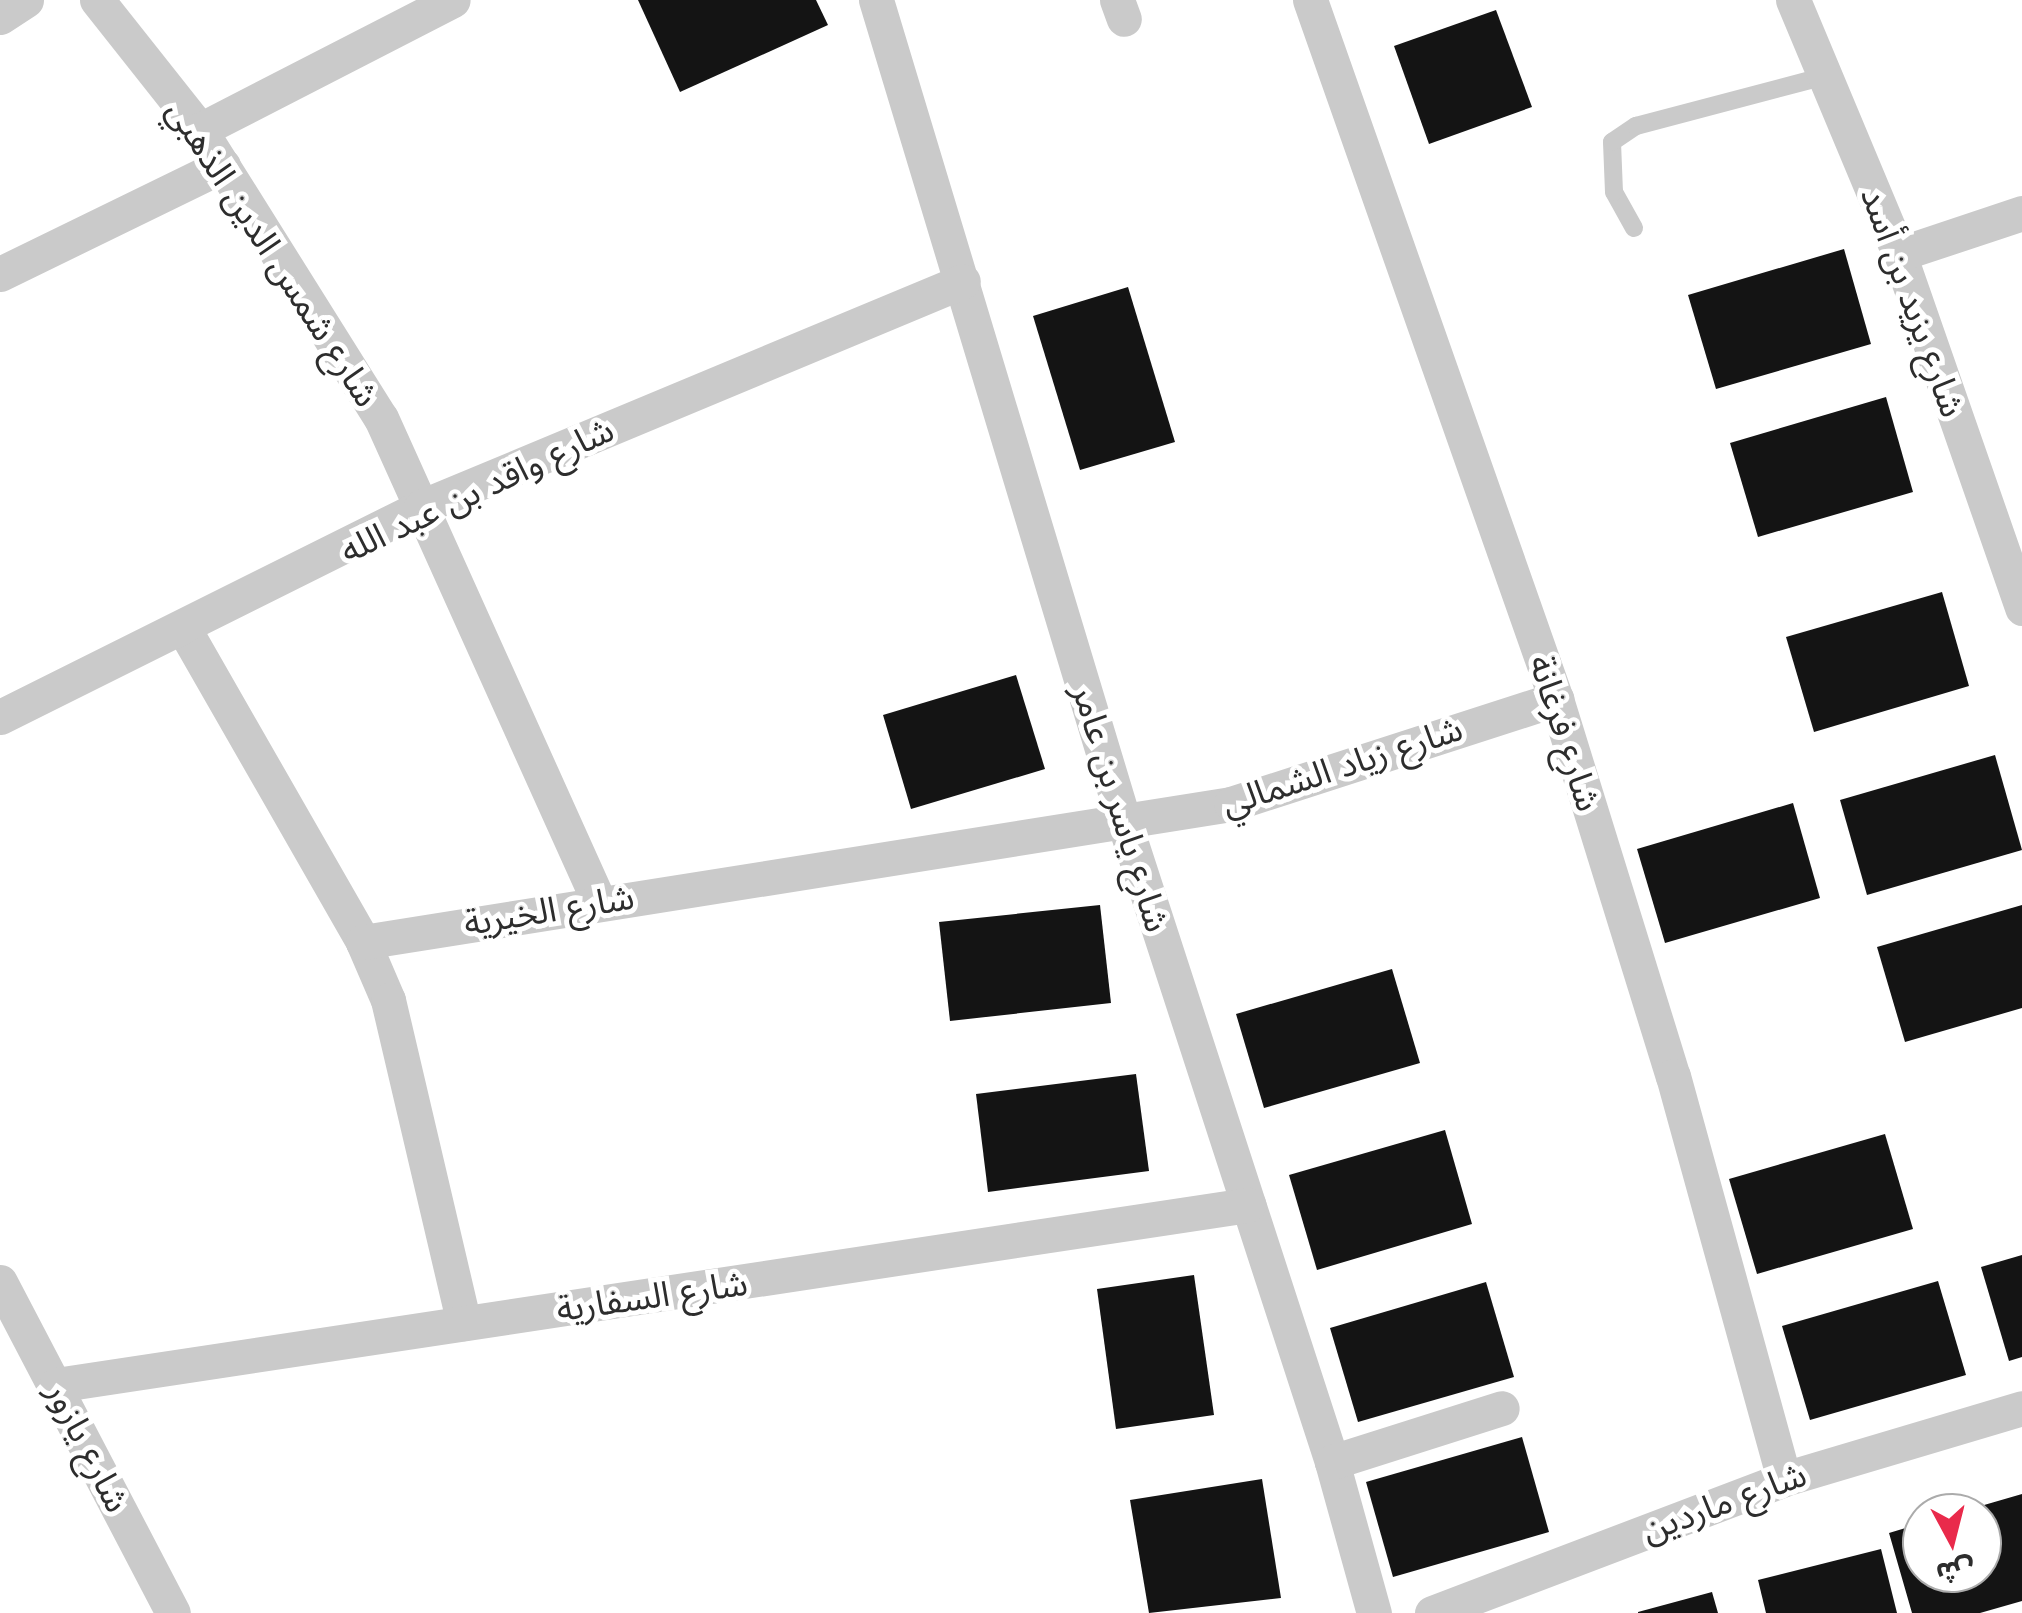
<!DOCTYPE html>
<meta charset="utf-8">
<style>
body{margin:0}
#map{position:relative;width:2022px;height:1613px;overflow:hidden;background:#fff;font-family:Jost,"Noto Sans Arabic",sans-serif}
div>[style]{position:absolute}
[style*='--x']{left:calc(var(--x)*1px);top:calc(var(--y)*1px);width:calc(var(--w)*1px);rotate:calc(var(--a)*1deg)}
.building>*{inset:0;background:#141414}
.service>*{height:18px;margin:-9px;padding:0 9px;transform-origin:9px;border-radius:9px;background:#cacaca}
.minor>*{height:35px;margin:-17.5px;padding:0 17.5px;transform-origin:17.5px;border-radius:17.5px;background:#cacaca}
span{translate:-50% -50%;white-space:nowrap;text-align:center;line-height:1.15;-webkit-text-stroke:10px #fff;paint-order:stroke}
.street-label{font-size:35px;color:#2d2d2d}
.north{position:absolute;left:1902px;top:1493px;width:100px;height:100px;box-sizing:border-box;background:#fff;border:2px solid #ababab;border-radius:50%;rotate:173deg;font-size:28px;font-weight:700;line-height:40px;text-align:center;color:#2d2d2d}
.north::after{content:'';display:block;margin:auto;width:35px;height:45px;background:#e92a4b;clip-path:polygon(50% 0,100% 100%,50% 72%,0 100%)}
</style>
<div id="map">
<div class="building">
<i style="clip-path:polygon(638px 0,816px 0,828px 25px,680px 92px)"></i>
<i style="clip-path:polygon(1496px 10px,1532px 107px,1429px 144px,1394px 46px)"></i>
<i style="clip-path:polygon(1844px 249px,1871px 344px,1716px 389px,1688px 295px)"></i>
<i style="clip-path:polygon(1128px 287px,1175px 442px,1080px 470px,1033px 316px)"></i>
<i style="clip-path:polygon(1886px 397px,1913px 492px,1758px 537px,1730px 443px)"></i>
<i style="clip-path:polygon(1942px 592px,1969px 686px,1814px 732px,1786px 637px)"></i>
<i style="clip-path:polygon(1016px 675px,1045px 769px,911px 809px,883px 715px)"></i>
<i style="clip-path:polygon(1995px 755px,2022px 850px,1867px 895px,1840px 800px)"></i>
<i style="clip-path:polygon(1793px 803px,1820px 898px,1665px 943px,1637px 849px)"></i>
<i style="clip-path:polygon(1100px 905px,1111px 1003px,950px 1021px,939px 922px)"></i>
<i style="clip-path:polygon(2022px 905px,2022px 1008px,1905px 1042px,1877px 947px)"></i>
<i style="clip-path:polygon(1392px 969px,1420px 1063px,1264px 1108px,1236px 1014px)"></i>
<i style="clip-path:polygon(1136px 1074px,1149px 1171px,988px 1192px,976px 1094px)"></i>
<i style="clip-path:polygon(1445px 1130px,1472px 1224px,1317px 1270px,1289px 1175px)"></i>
<i style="clip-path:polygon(1885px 1134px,1913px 1229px,1757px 1274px,1729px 1179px)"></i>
<i style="clip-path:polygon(2022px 1255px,2022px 1357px,2009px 1361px,1981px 1267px)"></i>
<i style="clip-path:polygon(1194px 1275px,1214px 1415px,1116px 1429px,1097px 1289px)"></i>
<i style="clip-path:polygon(1938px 1281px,1966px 1375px,1810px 1420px,1782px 1326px)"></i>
<i style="clip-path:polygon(1486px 1282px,1514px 1377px,1358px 1422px,1330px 1328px)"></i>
<i style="clip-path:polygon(1522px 1437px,1549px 1532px,1393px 1577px,1366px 1482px)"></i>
<i style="clip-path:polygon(1262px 1479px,1281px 1598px,1149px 1613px,1130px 1500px)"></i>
<i style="clip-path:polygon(2022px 1494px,2022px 1601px,1980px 1613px,1912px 1613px,1889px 1533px,1922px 1523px,1922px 1573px,1982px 1573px,1982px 1513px,1960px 1512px)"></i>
<i style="clip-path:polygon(1881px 1549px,1897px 1613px,1766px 1613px,1758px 1580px)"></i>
<i style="clip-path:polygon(1712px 1592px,1718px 1613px,1638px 1613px,1638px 1612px)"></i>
</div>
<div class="service">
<i style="--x:1634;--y:228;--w:41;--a:-119.1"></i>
<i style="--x:1614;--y:192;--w:50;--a:-92.3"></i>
<i style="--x:1612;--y:142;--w:29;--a:-34"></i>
<i style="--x:1636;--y:126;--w:196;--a:-14.8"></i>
</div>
<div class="minor">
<i style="--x:97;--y:0;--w:166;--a:51.6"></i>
<i style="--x:200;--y:130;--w:340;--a:57.9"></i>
<i style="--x:381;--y:418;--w:531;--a:65.75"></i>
<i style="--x:876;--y:0;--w:862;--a:73.21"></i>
<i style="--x:1125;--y:825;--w:670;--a:72"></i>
<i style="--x:1332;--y:1462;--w:157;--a:74.5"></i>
<i style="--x:1117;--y:0;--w:20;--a:70"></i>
<i style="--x:1310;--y:0;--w:741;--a:70.61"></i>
<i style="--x:1556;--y:699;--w:395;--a:72.8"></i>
<i style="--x:1673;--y:1076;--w:418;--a:74.6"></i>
<i style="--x:1793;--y:0;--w:275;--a:67.3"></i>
<i style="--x:1899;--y:254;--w:375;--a:70.8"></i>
<i style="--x:0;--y:17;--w:31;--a:-33"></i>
<i style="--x:200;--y:130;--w:284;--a:-27.2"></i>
<i style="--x:1899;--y:254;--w:130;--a:-18.4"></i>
<i style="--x:0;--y:274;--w:248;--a:-26"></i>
<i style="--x:184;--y:629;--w:361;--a:60.2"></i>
<i style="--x:363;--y:942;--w:63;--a:66.7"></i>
<i style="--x:388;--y:1000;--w:332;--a:76.8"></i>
<i style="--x:0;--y:717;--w:470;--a:-26.5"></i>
<i style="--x:421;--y:507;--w:587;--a:-22.63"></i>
<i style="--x:363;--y:942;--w:879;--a:-9.03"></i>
<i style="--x:1231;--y:804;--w:342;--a:-17.9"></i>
<i style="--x:0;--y:1282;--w:373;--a:62.4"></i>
<i style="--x:56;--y:1385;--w:1206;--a:-8.59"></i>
<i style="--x:1332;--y:1462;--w:178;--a:-17.6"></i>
<i style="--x:1432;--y:1613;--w:377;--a:-20.8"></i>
<i style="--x:1784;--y:1479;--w:248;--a:-16.6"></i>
</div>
<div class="street-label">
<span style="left:273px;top:253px;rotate:57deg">شارع شمس الدين الذهبي</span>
<span style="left:1913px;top:302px;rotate:70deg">شارع يزيد بن أسد</span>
<span style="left:477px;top:490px;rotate:-25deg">شارع واقد بن عبد الله</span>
<span style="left:1565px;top:733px;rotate:72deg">شارع فرغانة</span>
<span style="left:1342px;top:766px;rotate:-18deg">شارع زياد الشمالي</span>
<span style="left:1121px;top:808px;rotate:73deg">شارع ياسر بن عامر</span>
<span style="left:549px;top:910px;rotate:-9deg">شارع الخيرية</span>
<span style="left:652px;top:1296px;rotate:-8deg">شارع السفارية</span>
<span style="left:88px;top:1447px;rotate:63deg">شارع يازور</span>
<span style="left:1724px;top:1502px;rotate:-20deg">شارع ماردين</span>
</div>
<div class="north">ش</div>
</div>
